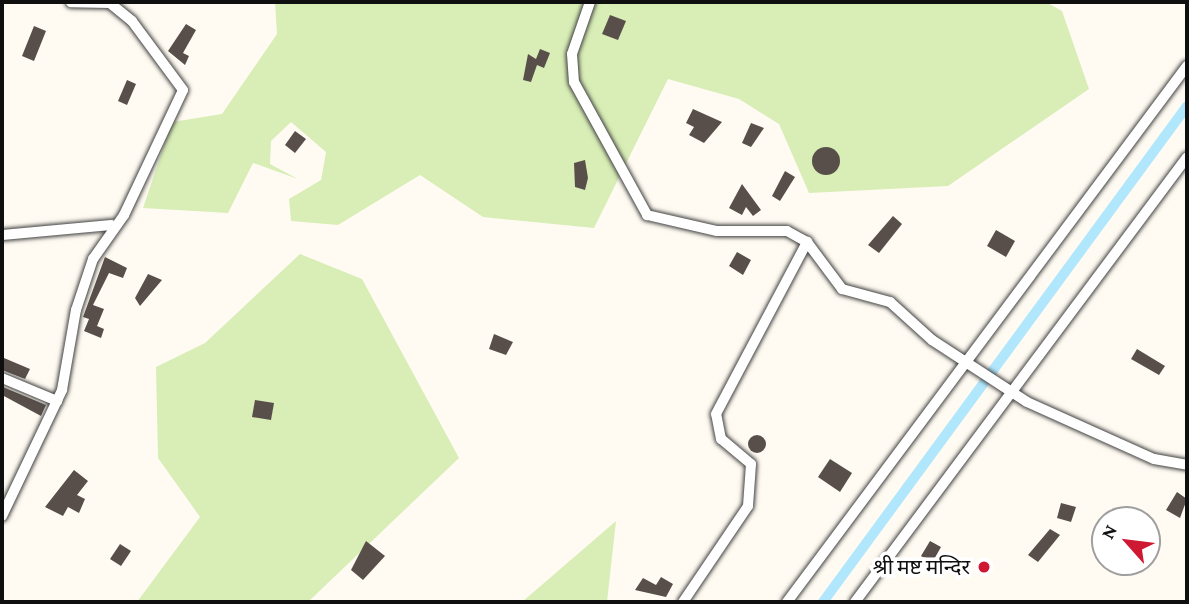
<!DOCTYPE html>
<meta charset="utf-8">
<style>
body{margin:0}
#map{position:relative;width:1189px;height:604px;overflow:hidden;background:#fffbf2;font-family:"Crimson Pro","Noto Sans Devanagari",serif}
div>[style]{position:absolute}
[style*='--x']{left:calc(var(--x)*1px);top:calc(var(--y)*1px);width:calc(var(--w)*1px);rotate:calc(var(--a)*1deg)}
.green>*{inset:0;background:#d8eeb6}
.canal>*{height:10px;margin:-5px;padding:0 5px;transform-origin:5px;border-radius:5px;background:#b1e7fc}
.building>*{inset:0;background:#594f4a}
.round{border-radius:50%}
.roads{filter:drop-shadow(0 0 2px #424242) drop-shadow(0 0 2px #424242)}
.minor>*{height:10px;margin:-5px;padding:0 5px;transform-origin:5px;border-radius:5px;background:#fff}
.dots>*{width:19px;height:19px;translate:-50% -50%;box-sizing:border-box;border:4px solid #fff;border-radius:50%}
span{translate:-50% -50%;white-space:nowrap;text-align:center;line-height:1.15;-webkit-text-stroke:7px #fff;paint-order:stroke}
.poi-label{font-size:21px;color:#0f0f0f}
.right{translate:-100% -50%;text-align:right}
.frame{position:absolute;inset:0;border:4px solid #0f0f0f;pointer-events:none}
.north{position:absolute;left:1091px;top:506px;width:70px;height:70px;box-sizing:border-box;background:#fff;border:2px solid #9f9f9f;border-radius:50%;rotate:298deg;font-size:19px;font-weight:700;line-height:28px;text-align:center;color:#0f0f0f}
.north::after{content:'';display:block;margin:auto;width:24px;height:32px;background:#cf1831;clip-path:polygon(50% 0,100% 100%,50% 72%,0 100%)}
</style>
<div id="map">
<div class="green">
<i style="clip-path:polygon(275px 2px,1046px 2px,1062px 11px,1089px 89px,948px 186px,809px 193px,779px 124px,739px 99px,668px 79px,594px 228px,483px 217px,420px 175px,338px 225px,291px 221px,289px 199px,321px 180px,326px 152px,291px 122px,271px 141px,270px 164px,298px 179px,253px 163px,228px 213px,143px 208px,172px 122px,222px 114px,277px 34px)"></i>
<i style="clip-path:polygon(300px 254px,362px 279px,459px 458px,308px 602px,137px 602px,200px 517px,158px 458px,156px 367px,205px 343px)"></i>
<i style="clip-path:polygon(616px 521px,607px 602px,522px 602px)"></i>
</div>
<div class="canal">
<i style="--x:823;--y:602;--w:615;--a:-53.73"></i>
</div>
<div class="building">
<i style="clip-path:polygon(610px 15px,626px 21px,618px 40px,602px 34px)"></i>
<i style="clip-path:polygon(186px 24px,196px 30px,183px 53px,189px 56px,185px 65px,168px 51px)"></i>
<i style="clip-path:polygon(34px 26px,46px 31px,34px 61px,22px 56px)"></i>
<i style="clip-path:polygon(540px 49px,550px 53px,544px 68px,537px 65px,531px 82px,523px 80px,528px 54px,536px 59px)"></i>
<i style="clip-path:polygon(127px 80px,136px 84px,127px 105px,118px 101px)"></i>
<i style="clip-path:polygon(693px 109px,722px 122px,704px 143px,689px 135px,694px 127px,686px 123px)"></i>
<i style="clip-path:polygon(751px 123px,764px 128px,751px 147px,742px 143px)"></i>
<i style="clip-path:polygon(295px 131px,306px 139px,295px 153px,285px 145px)"></i>
<i class="round" style="left:812px;top:147px;width:28px;height:28px"></i>
<i style="clip-path:polygon(585px 160px,588px 178px,585px 190px,575px 187px,574px 163px)"></i>
<i style="clip-path:polygon(785px 171px,795px 177px,780px 201px,772px 196px)"></i>
<i style="clip-path:polygon(742px 184px,761px 210px,753px 216px,746px 207px,742px 215px,729px 208px)"></i>
<i style="clip-path:polygon(893px 216px,902px 224px,879px 253px,868px 245px)"></i>
<i style="clip-path:polygon(996px 230px,1015px 241px,1006px 257px,987px 246px)"></i>
<i style="clip-path:polygon(737px 252px,751px 260px,743px 275px,729px 266px)"></i>
<i style="clip-path:polygon(105px 257px,127px 268px,123px 278px,109px 273px,93px 305px,104px 309px,97px 326px,104px 329px,101px 338px,84px 331px,89px 319px,83px 317px)"></i>
<i style="clip-path:polygon(148px 274px,162px 280px,140px 306px,135px 298px)"></i>
<i style="clip-path:polygon(494px 334px,513px 342px,506px 355px,489px 349px)"></i>
<i style="clip-path:polygon(1137px 349px,1165px 366px,1159px 375px,1131px 359px)"></i>
<i style="clip-path:polygon(4px 358px,30px 369px,25px 379px,2px 370px)"></i>
<i style="clip-path:polygon(3px 387px,46px 405px,41px 416px,2px 395px)"></i>
<i style="clip-path:polygon(255px 400px,274px 403px,271px 420px,252px 417px)"></i>
<i class="round" style="left:748px;top:435px;width:18px;height:18px"></i>
<i style="clip-path:polygon(830px 459px,852px 473px,840px 492px,818px 477px)"></i>
<i style="clip-path:polygon(74px 470px,88px 481px,77px 495px,85px 499px,79px 513px,68px 507px,63px 516px,45px 507px)"></i>
<i style="clip-path:polygon(1177px 492px,1187px 499px,1180px 518px,1166px 510px)"></i>
<i style="clip-path:polygon(1061px 503px,1076px 507px,1071px 522px,1057px 518px)"></i>
<i style="clip-path:polygon(1050px 529px,1060px 535px,1038px 562px,1028px 555px)"></i>
<i style="clip-path:polygon(366px 541px,385px 556px,363px 580px,351px 570px)"></i>
<i style="clip-path:polygon(930px 541px,941px 547px,932px 563px,921px 556px)"></i>
<i style="clip-path:polygon(120px 544px,131px 551px,121px 566px,110px 559px)"></i>
<i style="clip-path:polygon(661px 577px,673px 584px,666px 597px,635px 590px,643px 578px,656px 585px)"></i>
</div>
<div class="roads">
<div class="minor">
<i style="--x:590;--y:2;--w:55;--a:109.1"></i>
<i style="--x:572;--y:54;--w:28;--a:86"></i>
<i style="--x:574;--y:82;--w:152;--a:61.2"></i>
<i style="--x:647;--y:215;--w:72;--a:12.9"></i>
<i style="--x:717;--y:231;--w:70;--a:0"></i>
<i style="--x:787;--y:231;--w:23;--a:29"></i>
<i style="--x:807;--y:242;--w:59;--a:53.3"></i>
<i style="--x:842;--y:289;--w:50;--a:15.2"></i>
<i style="--x:890;--y:302;--w:57;--a:42.1"></i>
<i style="--x:932;--y:340;--w:113;--a:33.1"></i>
<i style="--x:1027;--y:402;--w:139;--a:24.2"></i>
<i style="--x:1154;--y:459;--w:34;--a:10"></i>
<i style="--x:2;--y:235;--w:110;--a:-5.2"></i>
<i style="--x:2;--y:378;--w:60;--a:22.7"></i>
<i style="--x:2;--y:516;--w:140;--a:-64.5"></i>
<i style="--x:62;--y:390;--w:81;--a:-80.1"></i>
<i style="--x:76;--y:310;--w:54;--a:-71.6"></i>
<i style="--x:93;--y:259;--w:54;--a:-54.8"></i>
<i style="--x:124;--y:215;--w:138;--a:-64.7"></i>
<i style="--x:183;--y:90;--w:86;--a:-126.5"></i>
<i style="--x:132;--y:21;--w:28;--a:-141"></i>
<i style="--x:110;--y:3;--w:39;--a:-179"></i>
<i style="--x:683;--y:602;--w:116;--a:-55.9"></i>
<i style="--x:748;--y:506;--w:42;--a:-85.9"></i>
<i style="--x:751;--y:464;--w:39;--a:-140"></i>
<i style="--x:721;--y:439;--w:25;--a:-101"></i>
<i style="--x:716;--y:414;--w:195;--a:-62.1"></i>
<i style="--x:787;--y:602;--w:669;--a:-53.27"></i>
<i style="--x:855;--y:602;--w:555;--a:-53.27"></i>
</div>
</div>
<div class="dots">
<i style="left:984px;top:567px;background:#cf1831"></i>
</div>
<div class="poi-label">
<span class="right" style="left:970px;top:567px">श्री मष्ट मन्दिर</span>
</div>
<div class="frame"></div>
<div class="north">N</div>
</div>
